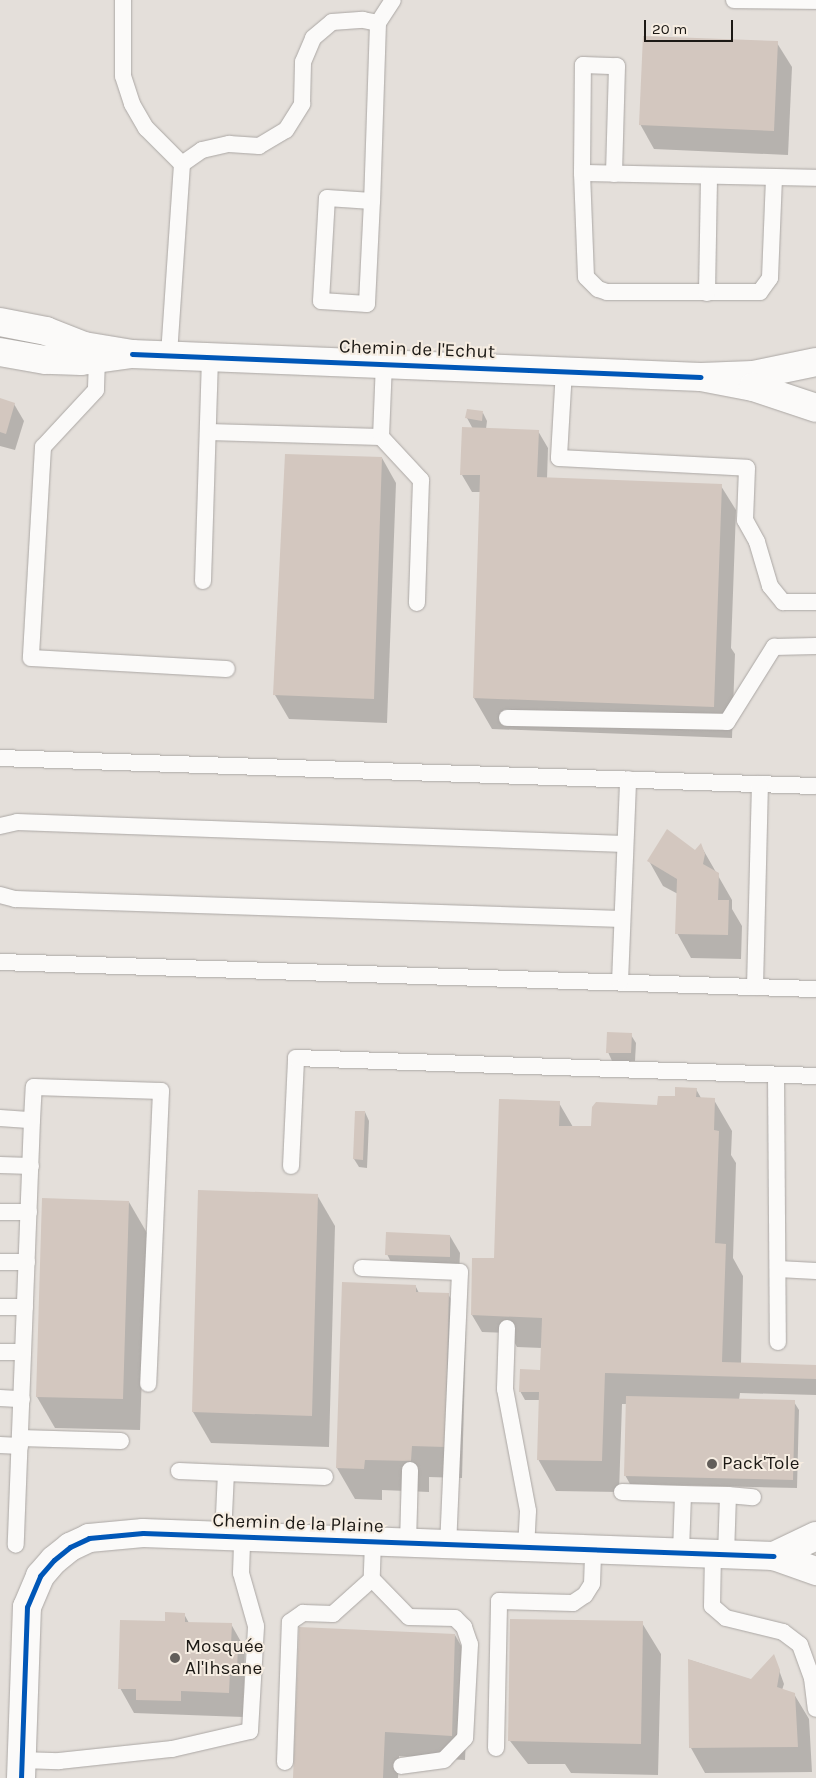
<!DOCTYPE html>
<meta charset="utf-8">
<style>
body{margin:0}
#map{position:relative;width:816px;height:1778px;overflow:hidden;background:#e4dfda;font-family:Karla,sans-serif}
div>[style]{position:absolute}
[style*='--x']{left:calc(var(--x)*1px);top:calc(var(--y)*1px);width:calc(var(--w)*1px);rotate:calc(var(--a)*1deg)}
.shadow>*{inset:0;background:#0003}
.building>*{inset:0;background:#d3c7bf}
.roads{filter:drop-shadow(0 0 1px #aba7a4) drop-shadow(0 0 1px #aba7a4)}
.service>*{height:16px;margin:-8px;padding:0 8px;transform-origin:8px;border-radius:8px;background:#fbfaf9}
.minor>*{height:28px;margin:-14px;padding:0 14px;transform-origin:14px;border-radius:14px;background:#fbfaf9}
.cycleway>*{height:5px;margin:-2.5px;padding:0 2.5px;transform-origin:2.5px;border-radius:2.5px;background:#0057b8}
.dots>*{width:14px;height:14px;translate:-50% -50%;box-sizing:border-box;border:2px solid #f6ede2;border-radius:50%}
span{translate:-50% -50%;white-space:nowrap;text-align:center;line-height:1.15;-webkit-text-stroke:4px #f6ede2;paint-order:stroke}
.street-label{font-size:19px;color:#1c1915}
.poi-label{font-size:19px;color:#1c1915}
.left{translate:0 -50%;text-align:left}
.scale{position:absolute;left:644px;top:20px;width:89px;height:22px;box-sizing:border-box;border:2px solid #1c1915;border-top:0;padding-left:6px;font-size:15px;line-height:18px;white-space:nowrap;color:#1c1915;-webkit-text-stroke:4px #f6ede2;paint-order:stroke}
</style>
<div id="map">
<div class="shadow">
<i style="clip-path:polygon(777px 43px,792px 67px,788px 155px,654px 149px,640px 124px)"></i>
<i style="clip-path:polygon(0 400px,14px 404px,24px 421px,15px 450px,0 446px)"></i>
<i style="clip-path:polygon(483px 413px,487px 421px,486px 429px,538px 431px,548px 448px,547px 479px,721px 486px,736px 510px,731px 648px,735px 654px,732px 738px,492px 729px,474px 698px,481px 492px,472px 492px,462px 475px,473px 429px,467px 418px)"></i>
<i style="clip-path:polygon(382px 458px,396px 483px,387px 723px,289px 719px,275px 695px)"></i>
<i style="clip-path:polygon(701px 846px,732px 900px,732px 909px,742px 926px,741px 959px,691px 958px,677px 933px,678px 894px,663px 886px,649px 861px,695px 852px)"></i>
<i style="clip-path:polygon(631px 1035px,636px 1043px,635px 1061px,612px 1061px,608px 1052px)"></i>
<i style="clip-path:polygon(696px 1089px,701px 1098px,714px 1100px,732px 1131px,731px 1155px,736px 1163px,733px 1258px,743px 1276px,741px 1364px,816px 1366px,816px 1395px,740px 1393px,739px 1400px,794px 1402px,799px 1410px,797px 1488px,630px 1484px,625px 1475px,627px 1404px,622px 1404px,619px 1492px,556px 1491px,538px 1459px,540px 1400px,525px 1400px,520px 1391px,541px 1374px,542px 1348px,517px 1347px,509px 1333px,482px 1332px,472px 1315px,559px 1103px,573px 1127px,592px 1128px,658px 1106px)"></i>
<i style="clip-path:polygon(365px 1112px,369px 1121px,367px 1168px,359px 1167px,354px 1159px)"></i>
<i style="clip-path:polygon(317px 1195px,335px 1226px,329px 1447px,211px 1443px,193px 1412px)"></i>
<i style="clip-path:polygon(129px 1202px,147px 1233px,140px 1430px,55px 1428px,37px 1397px)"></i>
<i style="clip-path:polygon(450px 1236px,460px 1253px,459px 1273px,396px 1272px,387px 1254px)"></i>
<i style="clip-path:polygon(343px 1284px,416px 1287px,419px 1293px,448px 1294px,466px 1325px,462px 1478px,429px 1477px,429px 1492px,382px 1490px,382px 1500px,355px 1499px,337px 1468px)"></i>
<i style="clip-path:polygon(184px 1614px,189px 1623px,231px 1624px,245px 1649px,243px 1717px,134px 1713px,120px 1688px,166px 1622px)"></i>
<i style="clip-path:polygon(511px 1621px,642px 1623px,661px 1654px,658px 1775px,571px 1773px,565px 1764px,528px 1764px,510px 1741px)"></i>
<i style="clip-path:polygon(455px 1635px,469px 1660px,465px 1760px,399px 1756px,398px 1778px,294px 1778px)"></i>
<i style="clip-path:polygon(774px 1656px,784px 1684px,782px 1690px,794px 1694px,809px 1719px,812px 1772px,705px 1773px,691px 1748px,690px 1660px,752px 1680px)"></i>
</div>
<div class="building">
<i style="clip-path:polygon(643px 36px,778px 41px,774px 131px,639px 125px)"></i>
<i style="clip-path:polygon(0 398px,15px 403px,6px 434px,0 432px)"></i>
<i style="clip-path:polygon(467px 409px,483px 411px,482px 421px,465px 418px)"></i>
<i style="clip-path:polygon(462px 427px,539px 430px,537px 477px,722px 484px,714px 707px,473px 698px,480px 475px,460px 475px)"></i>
<i style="clip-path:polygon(285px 454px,382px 457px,374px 699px,273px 695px)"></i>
<i style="clip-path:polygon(667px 829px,695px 850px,701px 843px,705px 854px,703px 864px,719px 873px,718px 900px,729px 900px,728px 935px,675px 934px,677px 879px,647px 861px)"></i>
<i style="clip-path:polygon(607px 1032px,632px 1033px,631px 1053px,606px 1053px)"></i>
<i style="clip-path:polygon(675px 1087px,697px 1088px,696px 1097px,715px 1098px,714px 1130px,719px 1131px,715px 1243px,726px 1244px,722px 1362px,816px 1365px,816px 1379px,605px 1373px,602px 1461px,537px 1460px,539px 1392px,519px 1392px,520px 1369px,540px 1370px,542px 1318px,471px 1315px,472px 1258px,494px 1258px,499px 1099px,560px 1101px,559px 1126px,591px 1126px,592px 1107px,596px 1102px,657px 1105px,658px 1096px,675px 1096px)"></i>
<i style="clip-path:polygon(355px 1111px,365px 1111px,363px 1160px,353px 1159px)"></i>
<i style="clip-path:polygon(198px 1190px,318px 1194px,312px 1416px,192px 1412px)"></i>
<i style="clip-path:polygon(42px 1198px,129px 1201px,123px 1399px,36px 1397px)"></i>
<i style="clip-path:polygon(386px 1232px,450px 1235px,450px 1257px,385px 1255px)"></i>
<i style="clip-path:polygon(342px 1282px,416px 1285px,416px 1292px,449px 1293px,445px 1447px,412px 1446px,411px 1461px,365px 1460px,364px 1469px,336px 1468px)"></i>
<i style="clip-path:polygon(626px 1396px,795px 1400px,793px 1480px,624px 1476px)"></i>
<i style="clip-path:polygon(165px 1612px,185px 1613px,185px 1622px,232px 1623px,231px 1645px,238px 1645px,237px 1672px,230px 1671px,229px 1693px,181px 1691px,181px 1701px,136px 1700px,136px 1689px,118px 1689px,120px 1620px,165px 1621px)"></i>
<i style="clip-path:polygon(510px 1619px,643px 1621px,641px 1744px,508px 1741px)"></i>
<i style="clip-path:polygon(299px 1627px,455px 1634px,452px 1736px,385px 1732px,383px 1778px,293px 1778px)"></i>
<i style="clip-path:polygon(774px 1654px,780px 1670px,777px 1687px,795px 1693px,798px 1747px,689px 1748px,688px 1659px,751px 1679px)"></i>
</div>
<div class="roads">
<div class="service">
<i style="--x:123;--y:0;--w:76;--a:90"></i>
<i style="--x:123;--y:76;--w:29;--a:72"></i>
<i style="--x:132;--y:104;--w:28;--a:60"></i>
<i style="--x:146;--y:128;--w:51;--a:45"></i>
<i style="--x:182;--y:164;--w:191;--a:93.9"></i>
<i style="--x:734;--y:0;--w:82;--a:0.7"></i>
<i style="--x:378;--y:23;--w:27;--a:-57"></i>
<i style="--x:182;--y:164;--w:24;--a:-35"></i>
<i style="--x:202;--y:150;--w:28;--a:-13"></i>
<i style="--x:229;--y:144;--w:30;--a:4"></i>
<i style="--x:259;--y:146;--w:31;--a:-31"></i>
<i style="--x:286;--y:130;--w:31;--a:-58"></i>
<i style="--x:302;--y:104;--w:42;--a:-88.6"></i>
<i style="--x:303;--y:62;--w:26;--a:-67"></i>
<i style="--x:313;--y:38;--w:25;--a:-40"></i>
<i style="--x:332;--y:22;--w:31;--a:-4"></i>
<i style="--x:363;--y:20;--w:15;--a:11"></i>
<i style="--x:378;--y:23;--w:178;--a:91.9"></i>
<i style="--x:372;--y:201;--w:103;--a:92.8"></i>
<i style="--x:367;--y:304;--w:46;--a:-176.3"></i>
<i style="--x:321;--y:301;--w:103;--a:-86.7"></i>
<i style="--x:327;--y:198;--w:45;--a:3.8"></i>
<i style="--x:582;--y:173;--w:108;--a:-89.5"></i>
<i style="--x:583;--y:65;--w:34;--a:2"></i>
<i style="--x:617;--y:66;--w:108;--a:91.6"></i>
<i style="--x:774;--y:178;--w:100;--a:92.3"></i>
<i style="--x:770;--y:278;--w:17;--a:126"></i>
<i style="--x:760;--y:292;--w:153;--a:180"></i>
<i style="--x:607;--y:292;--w:9;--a:-162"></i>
<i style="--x:598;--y:289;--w:17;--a:-135"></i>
<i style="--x:586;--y:277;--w:104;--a:-92.2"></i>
<i style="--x:582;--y:173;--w:234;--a:1.2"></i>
<i style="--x:707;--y:293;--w:117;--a:-89"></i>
<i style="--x:97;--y:359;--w:31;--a:92"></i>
<i style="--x:96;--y:390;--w:78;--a:132.9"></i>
<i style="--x:43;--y:447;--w:211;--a:93.3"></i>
<i style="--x:31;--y:658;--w:196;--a:3.2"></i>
<i style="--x:564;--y:370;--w:88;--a:93.3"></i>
<i style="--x:559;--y:458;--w:188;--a:3"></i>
<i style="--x:747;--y:468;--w:52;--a:92.2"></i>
<i style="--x:745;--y:520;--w:25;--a:61"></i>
<i style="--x:757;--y:542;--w:46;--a:73.5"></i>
<i style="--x:770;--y:586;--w:21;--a:51"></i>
<i style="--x:783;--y:602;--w:33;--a:0"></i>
<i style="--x:208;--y:432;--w:173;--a:1.7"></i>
<i style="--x:381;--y:437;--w:74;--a:-87.7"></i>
<i style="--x:381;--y:437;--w:59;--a:47.1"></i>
<i style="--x:421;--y:480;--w:123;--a:91.9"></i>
<i style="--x:203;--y:581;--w:224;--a:-88.2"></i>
<i style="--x:507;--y:718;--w:220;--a:1"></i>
<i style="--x:727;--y:722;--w:89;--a:-57.9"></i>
<i style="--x:774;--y:647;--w:42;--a:-1.4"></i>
<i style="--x:0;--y:758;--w:816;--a:1.97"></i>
<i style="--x:0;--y:826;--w:17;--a:-13"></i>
<i style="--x:17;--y:822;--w:608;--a:2.07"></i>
<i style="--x:0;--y:895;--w:16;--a:15"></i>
<i style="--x:15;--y:899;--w:607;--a:1.89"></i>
<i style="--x:0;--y:962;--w:816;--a:1.9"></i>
<i style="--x:620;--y:982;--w:203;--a:-87.7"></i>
<i style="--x:755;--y:987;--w:203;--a:-88.6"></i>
<i style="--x:776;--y:1075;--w:267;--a:89.6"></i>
<i style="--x:0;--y:1118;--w:32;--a:4"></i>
<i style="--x:32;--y:1120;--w:425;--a:92.2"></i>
<i style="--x:32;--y:1120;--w:33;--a:-87"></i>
<i style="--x:34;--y:1087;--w:127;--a:1.8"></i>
<i style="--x:161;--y:1091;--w:293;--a:92.5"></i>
<i style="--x:0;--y:1165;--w:31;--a:2"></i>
<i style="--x:291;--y:1166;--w:108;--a:-87.3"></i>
<i style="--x:296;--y:1058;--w:520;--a:1.98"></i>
<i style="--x:0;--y:1212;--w:29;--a:0"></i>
<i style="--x:0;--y:1262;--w:27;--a:0"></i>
<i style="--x:362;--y:1268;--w:98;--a:2.3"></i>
<i style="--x:460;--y:1272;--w:272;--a:92.5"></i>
<i style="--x:778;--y:1269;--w:38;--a:3"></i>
<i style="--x:0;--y:1307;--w:25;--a:0"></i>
<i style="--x:507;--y:1328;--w:61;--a:91.9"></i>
<i style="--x:505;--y:1389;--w:124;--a:79.3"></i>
<i style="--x:528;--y:1511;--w:36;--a:93"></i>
<i style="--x:0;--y:1352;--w:23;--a:0"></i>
<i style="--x:0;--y:1398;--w:22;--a:3"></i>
<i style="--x:20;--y:1438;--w:101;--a:1.7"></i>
<i style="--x:0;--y:1445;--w:20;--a:3"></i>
<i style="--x:179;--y:1471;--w:47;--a:2.4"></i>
<i style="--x:622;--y:1492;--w:61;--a:1.9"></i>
<i style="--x:728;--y:1495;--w:25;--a:5"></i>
<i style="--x:223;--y:1536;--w:63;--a:-87.3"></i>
<i style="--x:226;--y:1473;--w:99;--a:2.3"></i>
<i style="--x:373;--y:1541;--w:38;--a:92"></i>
<i style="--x:372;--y:1579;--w:53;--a:45.8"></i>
<i style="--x:409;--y:1617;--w:46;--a:1.2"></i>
<i style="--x:455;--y:1618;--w:13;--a:45"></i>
<i style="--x:464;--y:1627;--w:18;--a:71"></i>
<i style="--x:470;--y:1644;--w:94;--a:93"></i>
<i style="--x:465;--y:1738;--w:30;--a:134"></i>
<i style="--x:444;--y:1760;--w:43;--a:172.1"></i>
<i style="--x:408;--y:1543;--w:73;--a:-88.4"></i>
<i style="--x:681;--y:1552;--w:58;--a:-88"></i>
<i style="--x:683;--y:1494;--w:45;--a:1.3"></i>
<i style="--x:728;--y:1495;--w:59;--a:91.9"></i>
<i style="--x:713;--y:1554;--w:52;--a:91.1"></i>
<i style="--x:712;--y:1606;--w:18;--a:41"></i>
<i style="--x:726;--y:1618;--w:59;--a:13.8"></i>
<i style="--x:783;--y:1632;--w:21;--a:37"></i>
<i style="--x:800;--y:1645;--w:35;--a:70"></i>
<i style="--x:812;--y:1678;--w:31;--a:83"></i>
<i style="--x:496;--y:1748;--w:147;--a:-88.8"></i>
<i style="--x:499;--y:1601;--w:74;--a:1.5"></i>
<i style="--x:573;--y:1603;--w:14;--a:-34"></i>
<i style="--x:585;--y:1595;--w:13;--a:-58"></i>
<i style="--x:592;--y:1584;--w:34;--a:-88"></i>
<i style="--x:21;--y:1760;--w:38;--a:2"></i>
<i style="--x:59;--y:1761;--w:114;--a:-6.1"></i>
<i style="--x:172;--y:1749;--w:80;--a:-13"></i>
<i style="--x:250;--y:1731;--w:105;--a:-86.7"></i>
<i style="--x:256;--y:1626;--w:55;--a:-105.8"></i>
<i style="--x:241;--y:1573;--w:36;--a:-88"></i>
<i style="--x:285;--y:1762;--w:140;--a:-88"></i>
<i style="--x:290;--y:1622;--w:16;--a:-35"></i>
<i style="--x:303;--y:1613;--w:30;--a:2"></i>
<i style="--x:333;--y:1614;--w:52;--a:-41.9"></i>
</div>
<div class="minor">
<i style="--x:0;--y:322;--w:47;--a:11.1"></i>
<i style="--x:46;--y:331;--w:41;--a:21.5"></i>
<i style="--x:84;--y:346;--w:49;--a:9.5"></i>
<i style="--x:132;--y:354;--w:51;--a:172.2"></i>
<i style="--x:81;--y:361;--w:36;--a:-178"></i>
<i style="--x:45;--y:360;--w:46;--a:-169.9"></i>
<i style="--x:132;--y:354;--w:569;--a:2.31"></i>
<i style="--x:816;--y:362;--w:64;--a:168.3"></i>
<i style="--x:753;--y:375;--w:52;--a:177.8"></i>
<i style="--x:701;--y:377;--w:53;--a:10.9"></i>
<i style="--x:753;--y:387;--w:66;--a:18.4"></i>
<i style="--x:816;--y:1536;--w:47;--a:154.5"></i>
<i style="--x:774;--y:1556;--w:45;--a:19.7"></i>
<i style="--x:21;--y:1778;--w:171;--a:-88"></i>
<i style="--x:27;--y:1607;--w:34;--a:-67"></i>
<i style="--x:40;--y:1576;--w:21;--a:-49"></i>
<i style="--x:54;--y:1560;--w:21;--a:-39"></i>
<i style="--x:70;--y:1547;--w:21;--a:-25"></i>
<i style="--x:89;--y:1538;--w:54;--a:-5.3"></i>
<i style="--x:143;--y:1533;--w:631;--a:2.09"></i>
</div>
</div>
<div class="cycleway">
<i style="--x:132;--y:354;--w:569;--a:2.31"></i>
<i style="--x:21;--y:1778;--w:171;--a:-88"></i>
<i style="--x:27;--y:1607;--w:34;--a:-67"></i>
<i style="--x:40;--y:1576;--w:21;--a:-49"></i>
<i style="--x:54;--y:1560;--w:21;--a:-39"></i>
<i style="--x:70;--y:1547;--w:21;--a:-25"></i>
<i style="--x:89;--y:1538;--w:54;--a:-5.3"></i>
<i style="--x:143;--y:1533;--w:631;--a:2.09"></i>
</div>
<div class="dots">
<i style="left:712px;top:1464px;background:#625e5a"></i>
<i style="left:175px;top:1658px;background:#625e5a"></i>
</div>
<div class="street-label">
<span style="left:417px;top:350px;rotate:2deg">Chemin de l'Echut</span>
<span style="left:298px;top:1524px;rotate:2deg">Chemin de la Plaine</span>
</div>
<div class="poi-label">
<span class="left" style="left:722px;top:1464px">Pack'Tole</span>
<span class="left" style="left:185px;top:1658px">Mosquée<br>Al'Ihsane</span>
</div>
<div class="scale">20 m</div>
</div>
